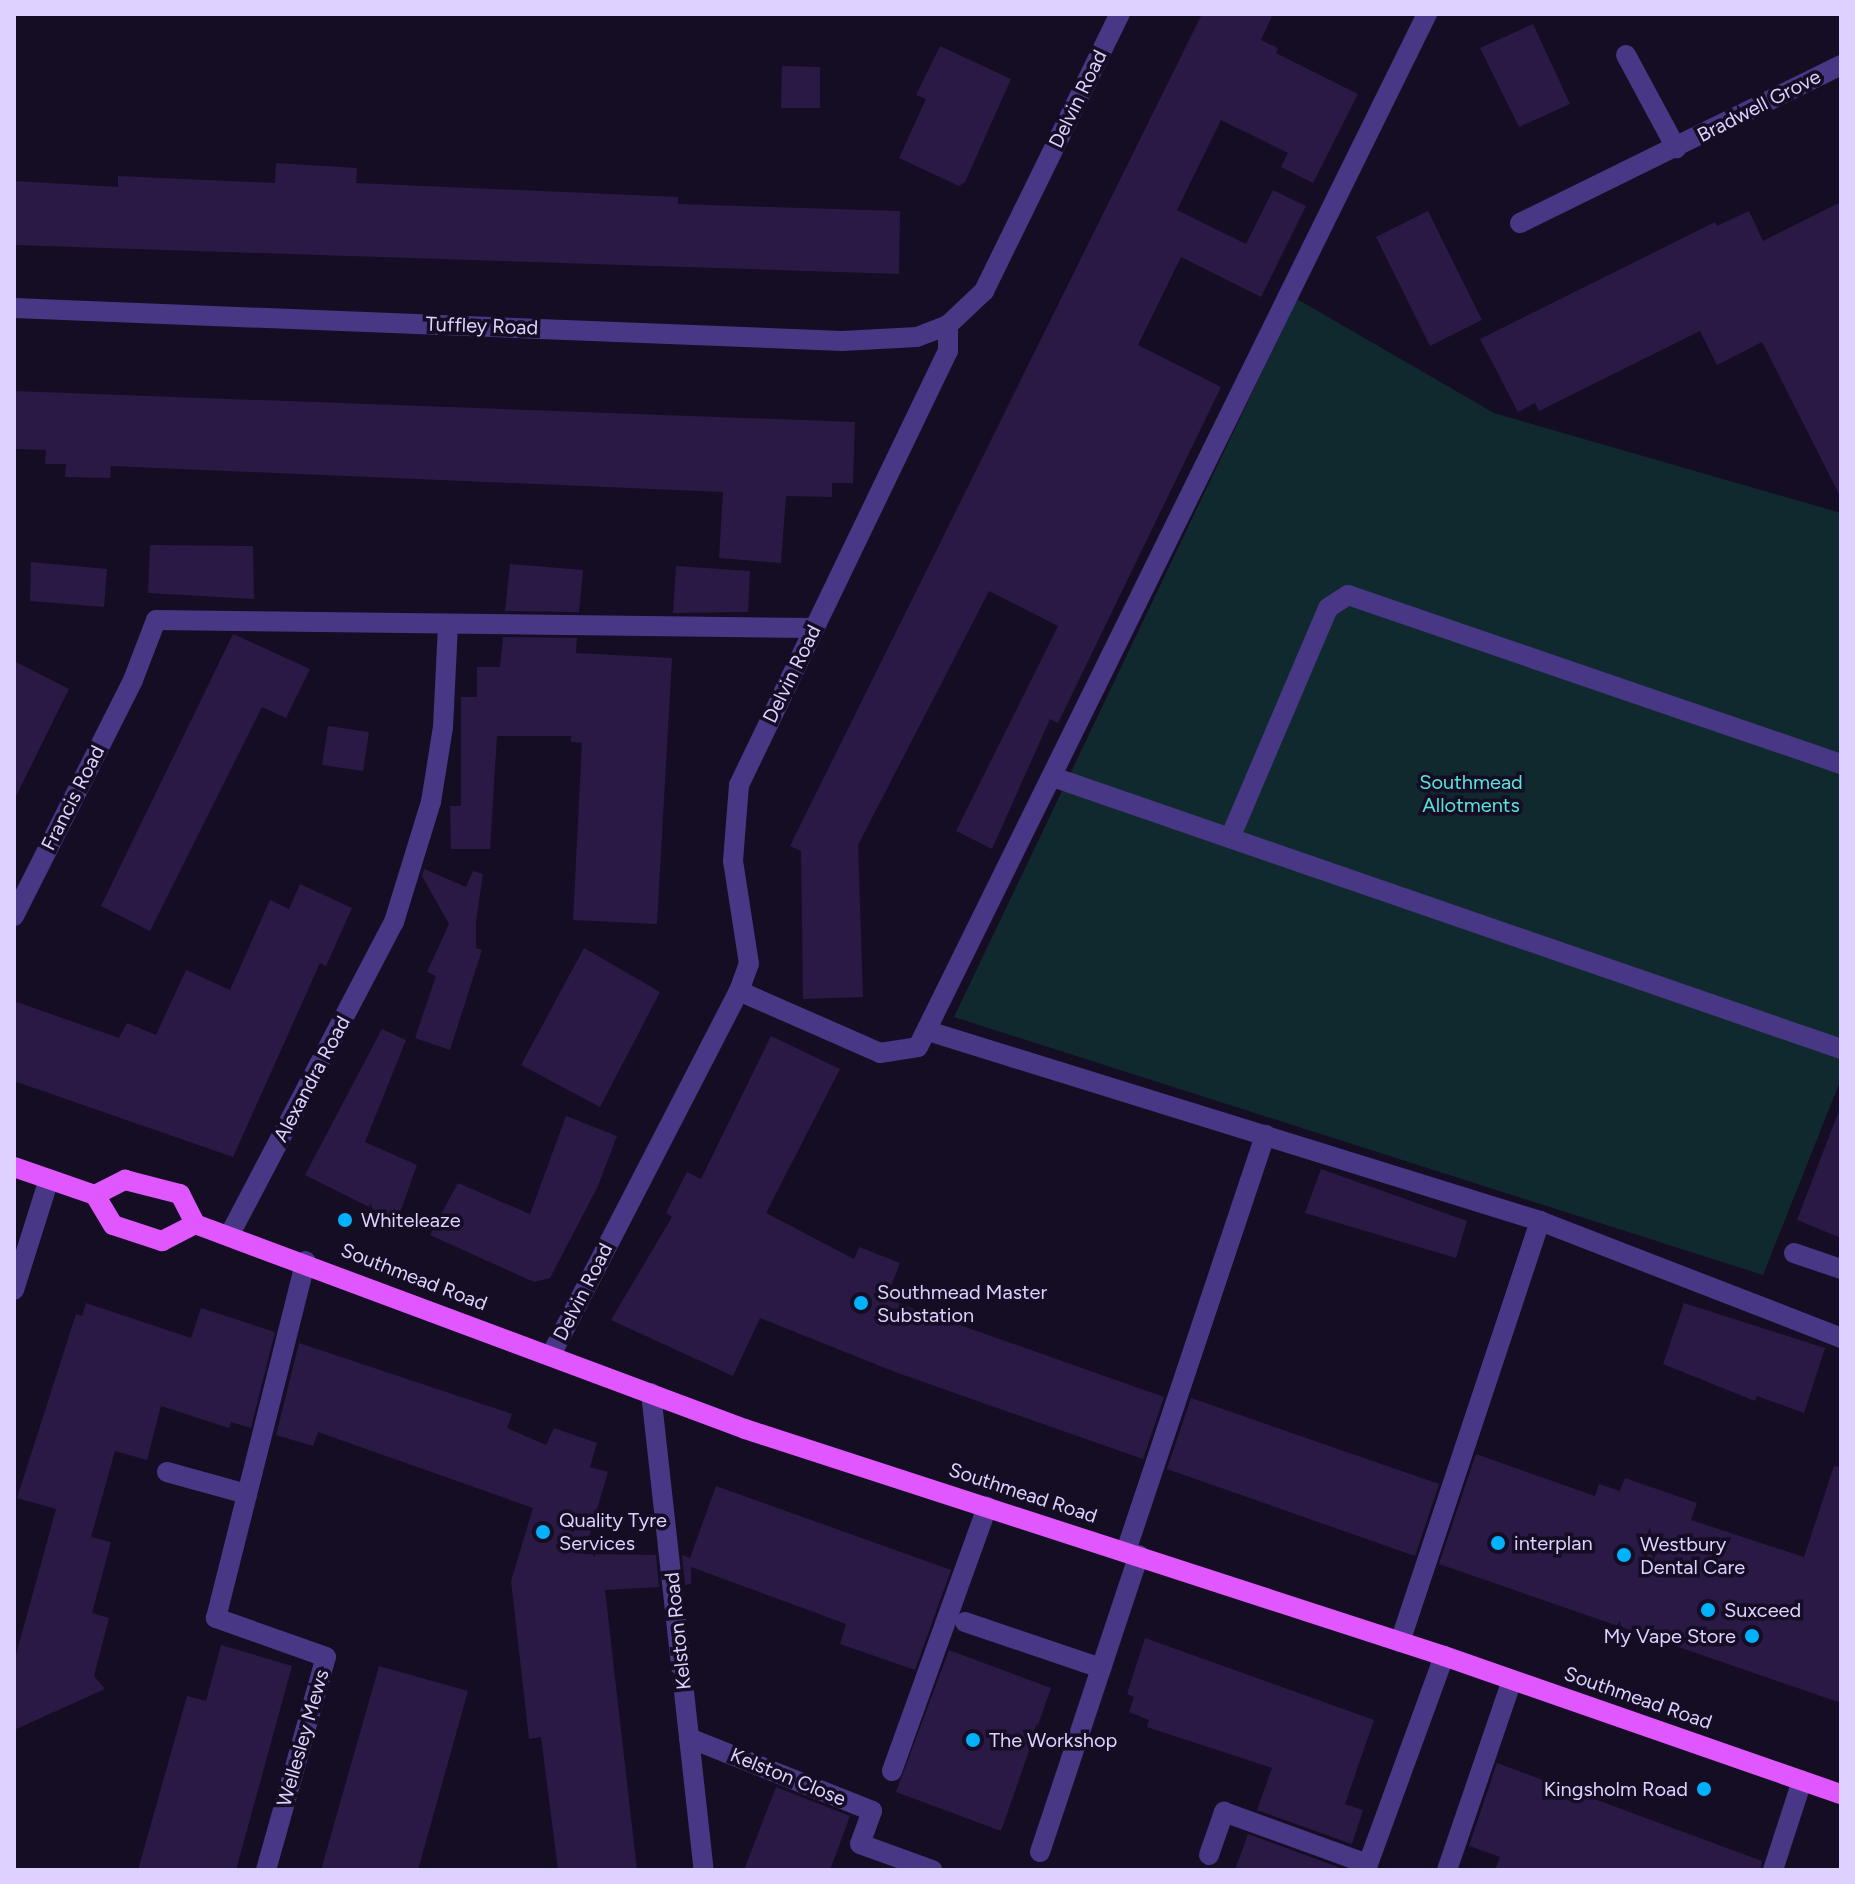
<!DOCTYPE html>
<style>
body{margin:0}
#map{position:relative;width:1855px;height:1884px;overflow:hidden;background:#150d23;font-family:Figtree,sans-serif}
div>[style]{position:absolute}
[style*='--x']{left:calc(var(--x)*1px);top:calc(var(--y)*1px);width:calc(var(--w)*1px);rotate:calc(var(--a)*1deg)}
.green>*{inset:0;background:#10292e}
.building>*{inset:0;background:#2a1945}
.minor>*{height:20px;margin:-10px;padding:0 10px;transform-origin:10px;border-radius:10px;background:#483784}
.major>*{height:20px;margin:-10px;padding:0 10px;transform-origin:10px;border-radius:10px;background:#e057ff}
.dots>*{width:22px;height:22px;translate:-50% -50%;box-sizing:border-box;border:4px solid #150d23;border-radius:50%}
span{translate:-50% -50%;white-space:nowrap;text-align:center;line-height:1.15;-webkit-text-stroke:7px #150d23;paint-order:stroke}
.street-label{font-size:20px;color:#ded0ff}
.park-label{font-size:20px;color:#58e3db}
.poi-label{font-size:20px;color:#ded0ff}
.left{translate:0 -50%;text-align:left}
.right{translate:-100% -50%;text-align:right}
.frame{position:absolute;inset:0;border:16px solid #ded0ff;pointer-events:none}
</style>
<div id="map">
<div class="green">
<i style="clip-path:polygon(1297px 299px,1494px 413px,1841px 513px,1841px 1079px,1763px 1275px,954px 1017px)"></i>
</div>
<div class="building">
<i style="clip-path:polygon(1202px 14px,1273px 14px,1261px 40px,1278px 48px,1276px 53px,1358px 94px,1313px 183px,1281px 167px,1288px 153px,1221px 120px,1177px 210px,1246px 244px,1273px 190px,1306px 206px,1261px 297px,1181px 257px,1138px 345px,1221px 387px,1058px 723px,1050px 719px,992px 849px,956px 831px,1058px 626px,989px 591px,858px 845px,863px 997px,803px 999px,801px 851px,790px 846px)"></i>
<i style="clip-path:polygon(1533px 24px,1570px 104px,1519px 127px,1480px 48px)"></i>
<i style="clip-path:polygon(940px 46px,1011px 79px,965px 182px,959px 186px,899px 158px,926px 99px,916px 95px)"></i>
<i style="clip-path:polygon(782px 66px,820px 67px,820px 108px,781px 108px)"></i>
<i style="clip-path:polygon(276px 163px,357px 168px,356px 183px,678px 197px,678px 204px,900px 211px,899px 274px,14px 245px,14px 181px,118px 187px,118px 176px,275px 183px)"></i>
<i style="clip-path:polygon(1841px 202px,1841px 498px,1762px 342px,1717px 365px,1700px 331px,1539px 411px,1535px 403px,1518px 412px,1480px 339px,1715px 222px,1717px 226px,1749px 211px,1763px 241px)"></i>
<i style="clip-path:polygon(1428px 211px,1482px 320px,1430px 346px,1376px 237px)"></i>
<i style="clip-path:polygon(14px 391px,855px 422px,853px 483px,832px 483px,832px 497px,786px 496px,781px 563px,719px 558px,723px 492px,111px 466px,110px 478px,65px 477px,66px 464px,45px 464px,46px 450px,14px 449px)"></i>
<i style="clip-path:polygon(150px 545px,253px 546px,254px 599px,148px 593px)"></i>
<i style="clip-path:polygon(31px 562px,107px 569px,104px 607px,30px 601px)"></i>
<i style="clip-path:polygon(510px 564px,583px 570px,579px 612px,505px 611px)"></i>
<i style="clip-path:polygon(676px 566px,750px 571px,748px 612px,673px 613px)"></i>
<i style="clip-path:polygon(233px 634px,310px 669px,286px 718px,262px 707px,150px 931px,101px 906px)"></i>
<i style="clip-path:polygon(503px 637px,577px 638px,576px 653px,672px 658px,657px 924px,573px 920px,582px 743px,571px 742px,571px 736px,497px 736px,490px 849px,451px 849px,450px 806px,461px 806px,461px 697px,477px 697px,477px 667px,500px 667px)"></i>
<i style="clip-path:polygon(14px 661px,69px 689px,14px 800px)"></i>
<i style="clip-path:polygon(328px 726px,369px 732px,363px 771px,322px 765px)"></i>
<i style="clip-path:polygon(424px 869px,466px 887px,473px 871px,483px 874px,476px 921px,476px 948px,482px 950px,450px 1050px,415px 1038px,436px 976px,427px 972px,449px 924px,422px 876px)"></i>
<i style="clip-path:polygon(300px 884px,352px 908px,326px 966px,320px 963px,233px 1157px,14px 1081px,14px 1001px,119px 1038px,127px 1023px,156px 1035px,186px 970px,230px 990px,270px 900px,289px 909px)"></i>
<i style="clip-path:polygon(584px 948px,660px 992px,600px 1107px,521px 1065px)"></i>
<i style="clip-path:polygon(382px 1029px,406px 1040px,365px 1142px,417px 1165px,397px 1221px,305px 1175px)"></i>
<i style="clip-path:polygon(771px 1036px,840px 1069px,766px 1213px,854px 1259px,859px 1247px,900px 1263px,886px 1299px,1164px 1397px,1143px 1459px,895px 1372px,760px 1318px,733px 1376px,611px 1320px,672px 1217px,666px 1213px,687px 1172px,701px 1179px)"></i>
<i style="clip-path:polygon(1838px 1113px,1841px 1114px,1841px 1238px,1797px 1220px)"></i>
<i style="clip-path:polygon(566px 1116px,617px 1136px,598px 1186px,550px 1278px,534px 1282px,430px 1235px,458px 1183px,530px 1214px)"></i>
<i style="clip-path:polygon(1321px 1169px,1467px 1221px,1456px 1258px,1305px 1213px)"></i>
<i style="clip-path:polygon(86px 1303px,191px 1338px,201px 1308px,275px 1332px,251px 1428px,231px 1422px,229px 1428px,161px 1406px,147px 1460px,115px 1451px,91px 1537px,111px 1542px,92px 1613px,109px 1618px,94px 1676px,105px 1689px,14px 1730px,14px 1662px,56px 1509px,17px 1498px,76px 1314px,82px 1316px)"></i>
<i style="clip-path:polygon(1684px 1303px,1825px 1348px,1804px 1413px,1757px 1396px,1755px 1401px,1663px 1364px)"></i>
<i style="clip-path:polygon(299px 1343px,512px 1414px,507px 1428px,546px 1445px,554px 1428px,597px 1443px,590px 1467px,608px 1472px,584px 1554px,656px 1555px,659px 1587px,605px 1590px,637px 1870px,558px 1870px,541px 1737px,529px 1739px,511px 1581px,533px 1508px,318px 1432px,313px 1446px,276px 1435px)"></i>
<i style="clip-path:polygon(1191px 1398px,1439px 1484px,1415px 1556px,1167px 1469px)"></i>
<i style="clip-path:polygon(1476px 1454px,1595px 1496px,1599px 1484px,1620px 1491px,1625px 1478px,1697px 1503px,1691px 1520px,1804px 1557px,1834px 1466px,1841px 1467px,1841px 1703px,1439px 1564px)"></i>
<i style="clip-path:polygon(716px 1486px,951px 1570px,915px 1670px,840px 1644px,846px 1624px,792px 1604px,691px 1567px,691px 1584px,685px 1585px,682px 1555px,690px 1558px)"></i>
<i style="clip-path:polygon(1145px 1638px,1374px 1720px,1345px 1804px,1363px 1810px,1352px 1844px,1257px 1810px,1272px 1768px,1147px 1727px,1149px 1720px,1129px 1712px,1134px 1697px,1127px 1694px)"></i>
<i style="clip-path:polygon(221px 1645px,292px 1666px,236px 1870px,138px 1870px,187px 1696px,206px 1701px)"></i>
<i style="clip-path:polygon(949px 1650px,1051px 1688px,1001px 1831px,896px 1792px)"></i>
<i style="clip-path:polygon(379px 1666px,468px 1691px,418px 1870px,321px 1870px)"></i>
<i style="clip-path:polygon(1497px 1763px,1762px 1861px,1760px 1870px,1495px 1870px,1500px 1857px,1469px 1846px)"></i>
<i style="clip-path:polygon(776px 1787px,850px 1816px,830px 1870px,744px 1870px)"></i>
<i style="clip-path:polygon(1248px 1834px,1343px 1869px,1343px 1870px,1235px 1870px)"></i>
</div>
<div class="minor">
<i style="--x:1626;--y:55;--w:106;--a:61.7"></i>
<i style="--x:1520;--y:223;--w:358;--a:-26.2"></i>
<i style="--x:14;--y:308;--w:829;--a:2.28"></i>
<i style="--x:842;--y:341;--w:75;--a:-3.1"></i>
<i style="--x:917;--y:337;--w:33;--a:-21"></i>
<i style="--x:948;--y:325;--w:50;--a:-43.4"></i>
<i style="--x:984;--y:291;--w:309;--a:-63.9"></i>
<i style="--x:1053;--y:777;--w:834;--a:19.04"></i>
<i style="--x:1230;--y:838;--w:250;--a:-66.9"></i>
<i style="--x:1328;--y:608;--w:24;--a:-33"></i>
<i style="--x:1348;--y:595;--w:521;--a:18.92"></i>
<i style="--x:14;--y:916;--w:264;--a:-63.2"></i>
<i style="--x:133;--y:680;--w:64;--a:-69"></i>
<i style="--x:156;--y:620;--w:659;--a:0.7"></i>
<i style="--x:739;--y:991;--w:154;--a:23.7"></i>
<i style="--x:880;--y:1053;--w:38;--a:-9"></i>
<i style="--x:918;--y:1047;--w:1152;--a:-63.77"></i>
<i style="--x:928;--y:1031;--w:641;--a:17.25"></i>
<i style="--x:1540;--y:1221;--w:323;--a:21.2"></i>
<i style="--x:229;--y:1236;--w:355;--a:-62.3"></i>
<i style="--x:394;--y:922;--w:126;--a:-72.9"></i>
<i style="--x:431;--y:802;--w:76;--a:-80.9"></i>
<i style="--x:443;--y:727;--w:102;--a:-87.2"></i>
<i style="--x:1794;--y:1253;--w:50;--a:18.8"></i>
<i style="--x:14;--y:1290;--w:116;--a:-72.5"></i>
<i style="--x:551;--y:1355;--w:410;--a:-62.7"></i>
<i style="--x:739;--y:991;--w:29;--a:-70"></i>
<i style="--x:749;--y:964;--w:104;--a:-98.8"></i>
<i style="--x:733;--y:861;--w:76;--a:-85.5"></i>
<i style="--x:739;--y:785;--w:482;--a:-64.3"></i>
<i style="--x:948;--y:351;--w:26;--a:-90"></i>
<i style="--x:651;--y:1393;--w:480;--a:83.7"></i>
<i style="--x:167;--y:1472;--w:83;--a:15.4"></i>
<i style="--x:1126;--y:1551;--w:439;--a:-71.5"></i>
<i style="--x:965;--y:1622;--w:144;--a:18.7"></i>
<i style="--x:1400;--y:1642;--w:444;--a:-71.6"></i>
<i style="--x:689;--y:1738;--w:197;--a:21.7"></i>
<i style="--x:872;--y:1811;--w:35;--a:110"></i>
<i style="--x:860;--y:1844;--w:77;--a:19.9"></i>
<i style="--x:892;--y:1771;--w:281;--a:-70.2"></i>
<i style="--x:1040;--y:1852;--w:313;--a:-71.6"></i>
<i style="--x:1209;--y:1855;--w:46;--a:-70.8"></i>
<i style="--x:1224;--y:1812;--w:153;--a:19.9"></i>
<i style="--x:1368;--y:1864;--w:221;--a:-69.9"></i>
<i style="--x:266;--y:1870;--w:221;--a:-74.3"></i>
<i style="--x:326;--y:1657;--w:117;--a:-160.5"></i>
<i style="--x:216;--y:1618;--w:368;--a:-75.9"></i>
<i style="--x:1447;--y:1870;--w:201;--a:-71.1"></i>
<i style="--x:1773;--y:1870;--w:94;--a:-72"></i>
</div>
<div class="major">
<i style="--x:14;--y:1167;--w:86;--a:19.1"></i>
<i style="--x:95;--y:1195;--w:35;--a:59"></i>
<i style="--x:113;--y:1225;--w:52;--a:18.1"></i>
<i style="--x:162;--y:1241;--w:37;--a:-27"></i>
<i style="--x:95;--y:1195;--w:34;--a:-27"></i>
<i style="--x:125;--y:1180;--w:57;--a:14.3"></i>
<i style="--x:180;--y:1194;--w:34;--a:63"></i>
<i style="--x:195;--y:1224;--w:587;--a:20.44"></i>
<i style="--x:745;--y:1429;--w:735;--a:17.99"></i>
<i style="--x:1444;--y:1656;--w:420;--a:19.2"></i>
</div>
<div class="dots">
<i style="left:345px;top:1220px;background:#00b2fb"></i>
<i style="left:861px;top:1303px;background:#00b2fb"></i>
<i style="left:543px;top:1532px;background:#00b2fb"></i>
<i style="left:1498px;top:1543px;background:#00b2fb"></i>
<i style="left:1624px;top:1555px;background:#00b2fb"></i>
<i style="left:1708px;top:1610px;background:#00b2fb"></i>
<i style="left:1752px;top:1636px;background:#00b2fb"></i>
<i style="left:973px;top:1740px;background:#00b2fb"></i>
<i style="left:1704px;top:1789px;background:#00b2fb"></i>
</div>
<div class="street-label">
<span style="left:1078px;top:99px;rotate:-64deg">Delvin Road</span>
<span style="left:1759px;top:106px;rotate:-27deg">Bradwell Grove</span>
<span style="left:482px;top:326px;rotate:2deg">Tuffley Road</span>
<span style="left:792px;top:674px;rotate:-64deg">Delvin Road</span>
<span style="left:73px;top:798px;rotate:-63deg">Francis Road</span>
<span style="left:312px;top:1079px;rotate:-62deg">Alexandra Road</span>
<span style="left:414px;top:1277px;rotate:21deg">Southmead Road</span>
<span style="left:583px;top:1292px;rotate:-63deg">Delvin Road</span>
<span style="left:1023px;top:1493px;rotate:18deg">Southmead Road</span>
<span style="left:678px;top:1631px;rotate:-96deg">Kelston Road</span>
<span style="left:1638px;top:1698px;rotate:19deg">Southmead Road</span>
<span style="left:303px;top:1738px;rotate:-74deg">Wellesley Mews</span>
<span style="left:788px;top:1777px;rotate:22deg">Kelston Close</span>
</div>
<div class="park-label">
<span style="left:1471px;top:794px">Southmead<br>Allotments</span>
</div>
<div class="poi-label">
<span class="left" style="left:361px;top:1220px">Whiteleaze</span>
<span class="left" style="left:877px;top:1304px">Southmead Master<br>Substation</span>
<span class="left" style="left:559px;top:1532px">Quality Tyre<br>Services</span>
<span class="left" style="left:1514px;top:1543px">interplan</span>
<span class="left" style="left:1640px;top:1556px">Westbury<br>Dental Care</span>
<span class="left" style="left:1724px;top:1610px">Suxceed</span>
<span class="right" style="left:1736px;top:1636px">My Vape Store</span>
<span class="left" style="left:989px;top:1740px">The Workshop</span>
<span class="right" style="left:1688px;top:1789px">Kingsholm Road</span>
</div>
<div class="frame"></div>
</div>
